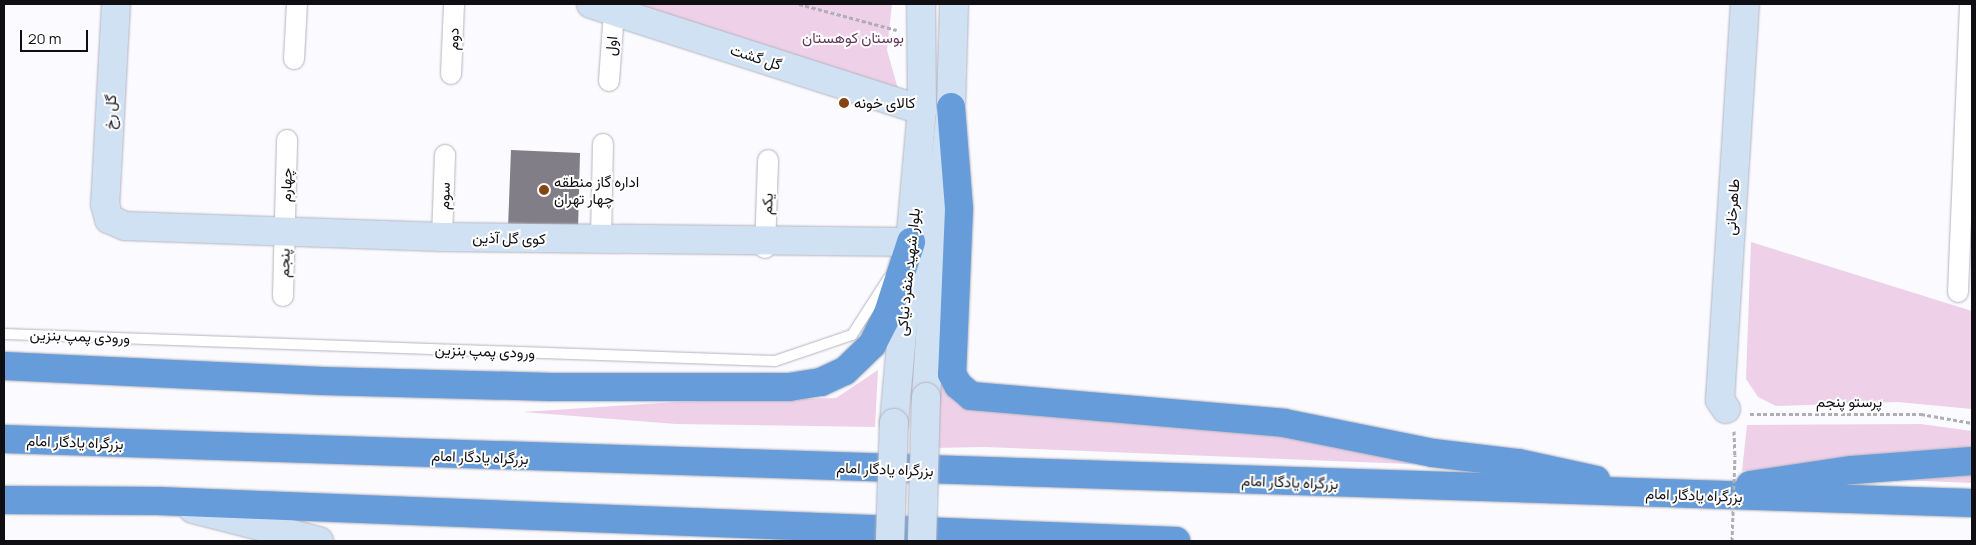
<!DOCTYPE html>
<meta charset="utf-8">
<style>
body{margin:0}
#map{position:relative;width:1976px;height:545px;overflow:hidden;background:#fafaff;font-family:Manrope,Vazirmatn,sans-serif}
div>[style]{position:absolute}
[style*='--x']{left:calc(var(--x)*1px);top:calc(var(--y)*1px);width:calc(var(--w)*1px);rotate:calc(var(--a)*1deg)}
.green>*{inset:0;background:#eed1e9}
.building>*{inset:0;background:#827e87}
.path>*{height:3px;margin-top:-1.5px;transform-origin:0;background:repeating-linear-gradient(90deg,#aeaeb3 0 4px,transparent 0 6.5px)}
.roads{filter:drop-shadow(0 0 1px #b3b4bf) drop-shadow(0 0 1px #b3b4bf)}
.lane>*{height:10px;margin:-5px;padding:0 5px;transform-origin:5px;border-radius:5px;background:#fff}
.street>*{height:20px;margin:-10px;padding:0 10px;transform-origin:10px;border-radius:10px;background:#fff}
.secondary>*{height:28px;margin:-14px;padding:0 14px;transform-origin:14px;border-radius:14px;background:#d1e1f4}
.highway>*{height:28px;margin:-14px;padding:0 14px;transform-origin:14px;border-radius:14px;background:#669cda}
.path-bridge>*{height:3px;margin-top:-1.5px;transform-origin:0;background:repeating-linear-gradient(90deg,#aeaeb3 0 4px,transparent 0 6.5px)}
.bridges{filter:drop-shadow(0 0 1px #b3b4bf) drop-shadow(0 0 1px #b3b4bf)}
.secondary-bridge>*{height:28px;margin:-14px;padding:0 14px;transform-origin:14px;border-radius:14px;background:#d1e1f4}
.dots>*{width:14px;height:14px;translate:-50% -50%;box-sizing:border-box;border:2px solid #fff;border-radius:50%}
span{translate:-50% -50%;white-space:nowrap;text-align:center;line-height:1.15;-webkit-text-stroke:4px #fff;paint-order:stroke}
.park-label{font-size:15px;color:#62395c}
.street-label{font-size:15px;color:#0f0f13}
.poi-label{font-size:15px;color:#0f0f13}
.left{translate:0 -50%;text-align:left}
.frame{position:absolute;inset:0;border:5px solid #0f0f13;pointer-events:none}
.scale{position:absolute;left:20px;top:30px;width:68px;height:22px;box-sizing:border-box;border:2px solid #0f0f13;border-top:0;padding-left:6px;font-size:15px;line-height:18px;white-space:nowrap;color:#0f0f13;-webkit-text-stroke:4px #fff;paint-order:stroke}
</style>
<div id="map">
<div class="green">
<i style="clip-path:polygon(624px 4px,892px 4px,887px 50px,898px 89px)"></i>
<i style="clip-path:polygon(1751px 242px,1972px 311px,1972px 409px,1897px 402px,1776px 406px,1758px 397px,1746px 379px)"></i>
<i style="clip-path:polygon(938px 357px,948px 384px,1182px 422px,1511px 468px,984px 447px,933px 448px)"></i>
<i style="clip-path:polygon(878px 370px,875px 427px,676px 424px,523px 412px,676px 402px,836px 398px)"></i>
<i style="clip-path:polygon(1921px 424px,1972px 431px,1972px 454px,1742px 471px,1747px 425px)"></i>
<i style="clip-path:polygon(1972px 469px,1972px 483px,1852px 478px)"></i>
</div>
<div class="building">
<i style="clip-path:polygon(511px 150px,580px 153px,578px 230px,508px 228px)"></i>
</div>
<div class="path">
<i style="--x:799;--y:4;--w:101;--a:14.9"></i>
<i style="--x:1750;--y:414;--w:171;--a:0"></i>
<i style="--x:1921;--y:414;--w:52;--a:10"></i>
<i style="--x:1734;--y:431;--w:24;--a:88"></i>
</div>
<div class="roads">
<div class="lane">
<i style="--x:4;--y:334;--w:771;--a:2.01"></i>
<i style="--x:775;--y:361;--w:81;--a:-18.7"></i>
<i style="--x:852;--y:335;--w:67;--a:-57.3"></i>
</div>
<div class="street">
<i style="--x:294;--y:59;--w:55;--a:-86.9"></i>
<i style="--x:451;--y:74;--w:70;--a:-87.5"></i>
<i style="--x:609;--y:81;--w:70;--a:-85.9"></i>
<i style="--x:442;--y:237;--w:82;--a:-87.9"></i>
<i style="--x:601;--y:239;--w:95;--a:-88.8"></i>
<i style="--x:765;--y:248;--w:88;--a:-88"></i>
<i style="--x:1958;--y:292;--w:288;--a:-87.6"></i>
<i style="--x:283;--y:296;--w:156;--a:-88.5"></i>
</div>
<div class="secondary">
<i style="--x:116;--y:4;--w:200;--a:93.1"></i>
<i style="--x:105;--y:204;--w:16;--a:75"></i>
<i style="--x:109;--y:219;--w:17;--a:24"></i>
<i style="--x:125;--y:226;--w:317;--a:2"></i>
<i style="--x:442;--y:237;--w:469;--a:0.6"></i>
<i style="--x:591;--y:4;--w:348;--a:17.8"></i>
<i style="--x:926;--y:397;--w:150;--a:-86.2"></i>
<i style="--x:936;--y:247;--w:141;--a:-83.9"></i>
<i style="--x:951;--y:107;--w:103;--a:-88.3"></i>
<i style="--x:1726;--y:409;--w:11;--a:-124"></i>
<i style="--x:1720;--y:400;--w:397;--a:-86.4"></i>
<i style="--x:894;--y:423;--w:314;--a:-84.9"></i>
<i style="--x:922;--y:110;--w:106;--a:-90.5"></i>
<i style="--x:193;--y:509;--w:130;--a:14.3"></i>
</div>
<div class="highway">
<i style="--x:951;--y:107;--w:102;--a:85.5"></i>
<i style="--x:959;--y:209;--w:165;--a:92.4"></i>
<i style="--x:952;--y:374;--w:13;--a:61"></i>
<i style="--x:958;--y:385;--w:17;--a:40"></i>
<i style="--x:971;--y:396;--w:314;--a:4.9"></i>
<i style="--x:1284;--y:423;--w:152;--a:11.4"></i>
<i style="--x:1433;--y:453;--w:86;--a:6.7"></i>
<i style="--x:1518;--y:463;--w:80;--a:12.3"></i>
<i style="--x:4;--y:366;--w:319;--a:2.7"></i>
<i style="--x:323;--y:381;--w:228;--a:1.5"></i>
<i style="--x:551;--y:387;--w:238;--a:0"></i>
<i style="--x:789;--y:387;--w:32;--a:-9"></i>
<i style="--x:821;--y:382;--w:26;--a:-25"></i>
<i style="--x:845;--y:371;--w:37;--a:-44"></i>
<i style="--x:872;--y:345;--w:33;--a:-63"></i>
<i style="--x:887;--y:316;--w:78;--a:-72"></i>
<i style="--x:4;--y:439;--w:1969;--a:1.86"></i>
<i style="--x:1750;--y:485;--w:103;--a:-8.4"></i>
<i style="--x:1852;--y:470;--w:120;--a:-4.3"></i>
<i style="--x:4;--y:500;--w:154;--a:0.4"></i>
<i style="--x:158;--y:501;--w:1019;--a:2.25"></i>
</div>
</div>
<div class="path-bridge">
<i style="--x:1732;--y:541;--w:86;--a:-88"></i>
</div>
<div class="bridges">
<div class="secondary-bridge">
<i style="--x:890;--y:541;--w:118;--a:-88.1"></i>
<i style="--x:922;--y:541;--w:144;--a:-88.4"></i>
</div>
</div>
<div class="dots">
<i style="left:844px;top:103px;background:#864412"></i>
<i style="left:544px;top:190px;background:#864412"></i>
</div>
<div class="park-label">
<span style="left:853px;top:38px">بوستان کوهستان</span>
</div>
<div class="street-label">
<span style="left:453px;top:39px;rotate:-88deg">دوم</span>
<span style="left:611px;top:46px;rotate:-85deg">اول</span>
<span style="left:756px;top:57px;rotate:18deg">گل گشت</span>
<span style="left:110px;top:112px;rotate:-87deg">گل رخ</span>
<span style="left:286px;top:185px;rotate:-88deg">چهارم</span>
<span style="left:444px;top:196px;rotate:-88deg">سوم</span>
<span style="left:767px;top:204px;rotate:-88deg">یکم</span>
<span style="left:1732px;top:207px;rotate:-86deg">طاهرخانی</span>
<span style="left:509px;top:238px;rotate:1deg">کوی گل آذین</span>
<span style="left:284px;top:263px;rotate:-89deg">پنجم</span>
<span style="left:908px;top:272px;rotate:-84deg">بلوار شهید منفرد نیاکی</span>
<span style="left:80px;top:336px;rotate:2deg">ورودی پمپ بنزین</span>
<span style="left:485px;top:351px;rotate:2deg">ورودی پمپ بنزین</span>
<span style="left:1849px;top:402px">پرستو پنجم</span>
<span style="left:75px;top:442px;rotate:2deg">بزرگراه یادگار امام</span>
<span style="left:480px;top:457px;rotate:2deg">بزرگراه یادگار امام</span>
<span style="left:885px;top:469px;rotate:2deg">بزرگراه یادگار امام</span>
<span style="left:1290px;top:482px;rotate:2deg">بزرگراه یادگار امام</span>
<span style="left:1694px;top:495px;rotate:2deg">بزرگراه یادگار امام</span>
</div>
<div class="poi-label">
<span class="left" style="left:854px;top:103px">کالای خونه</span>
<span class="left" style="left:554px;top:190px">اداره گاز منطقه<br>چهار تهران</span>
</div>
<div class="frame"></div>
<div class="scale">20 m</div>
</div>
